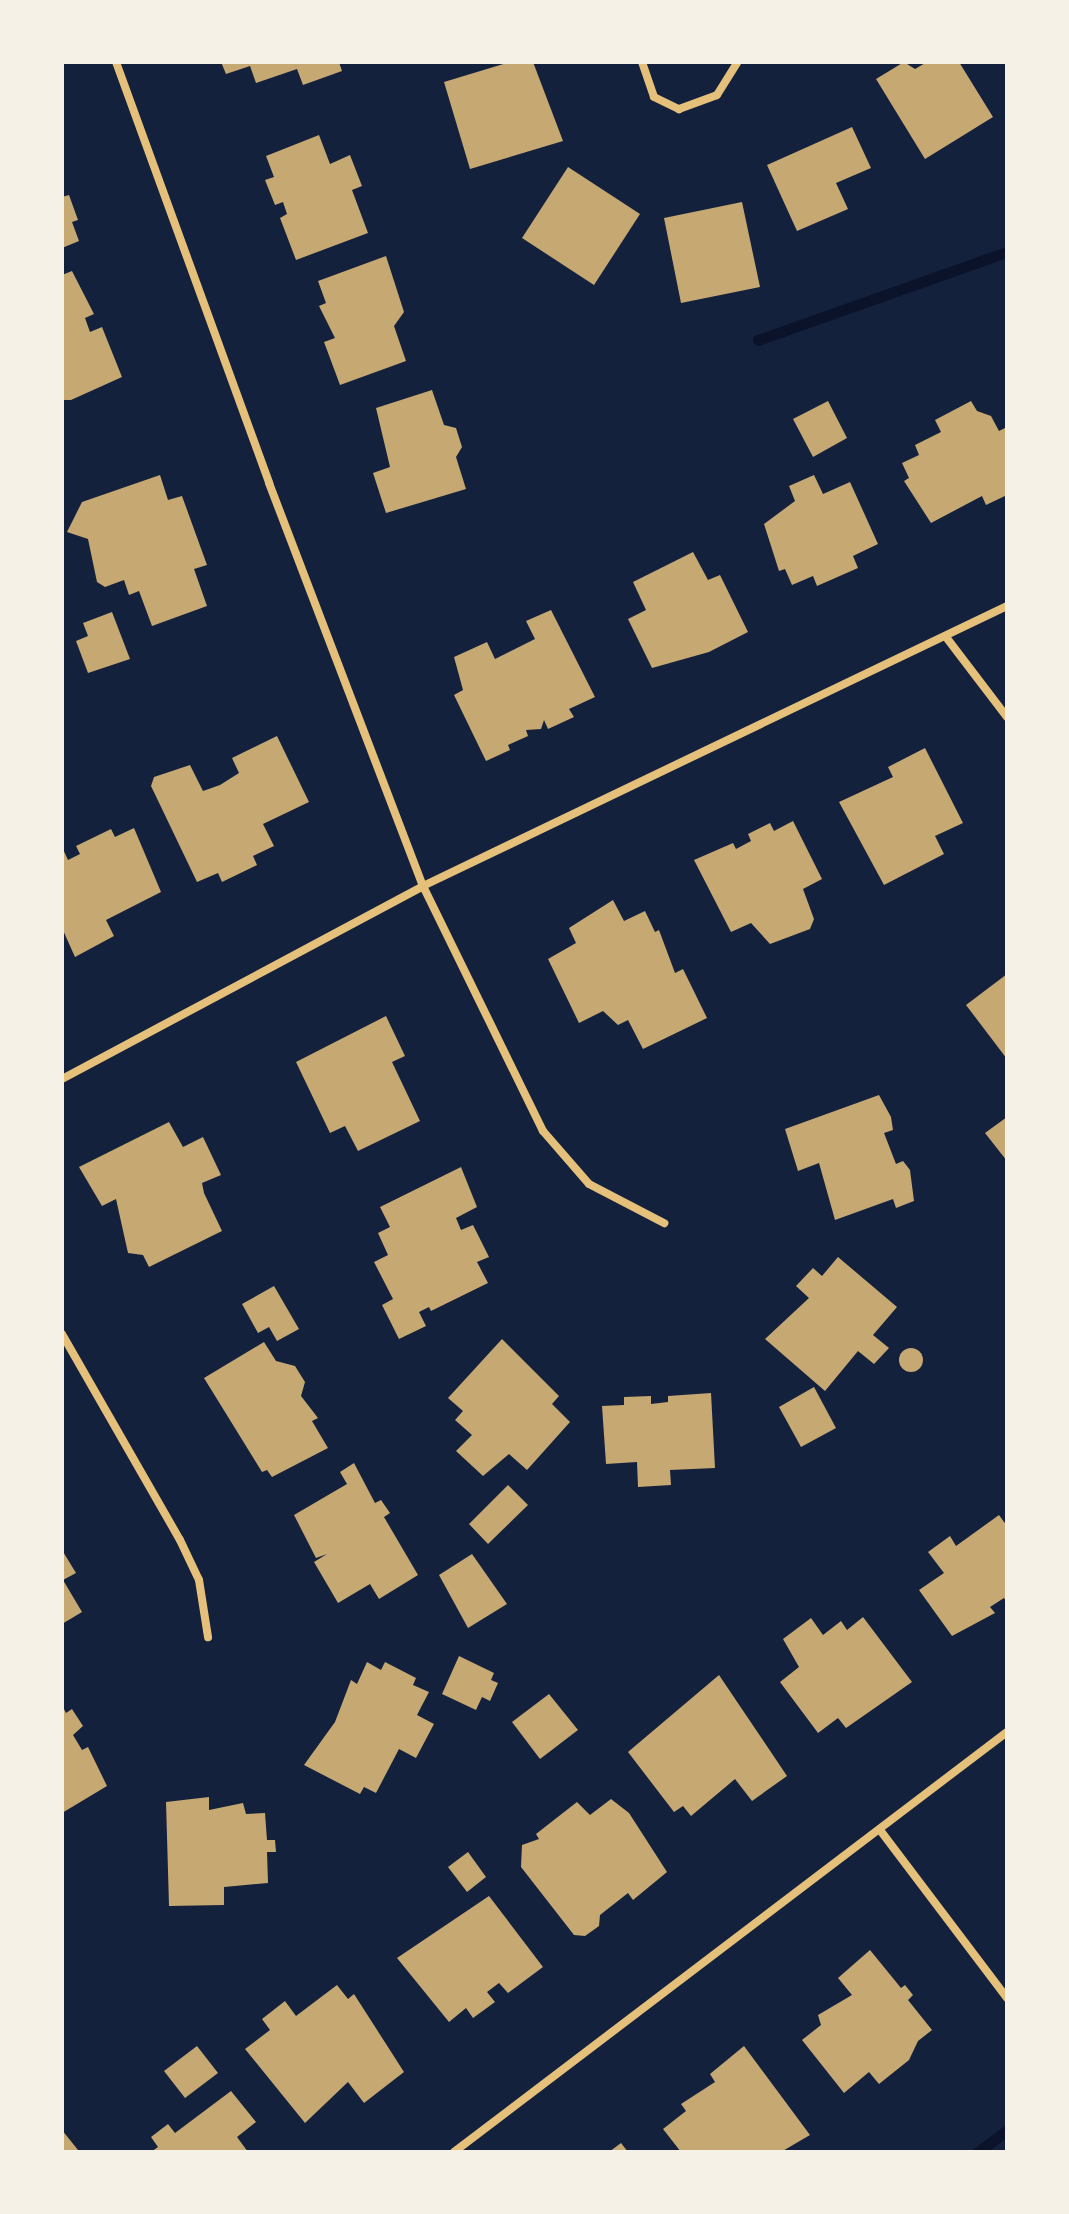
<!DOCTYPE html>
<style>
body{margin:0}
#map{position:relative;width:1069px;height:2214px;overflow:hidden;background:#14213d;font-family:"Asap Condensed",sans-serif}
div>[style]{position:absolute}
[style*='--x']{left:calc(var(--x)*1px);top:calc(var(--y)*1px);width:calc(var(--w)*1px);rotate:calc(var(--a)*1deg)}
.stream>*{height:11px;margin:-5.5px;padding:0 5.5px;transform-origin:5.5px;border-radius:5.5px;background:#0b132b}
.building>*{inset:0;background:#c6a872}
.round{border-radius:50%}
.minor>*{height:8px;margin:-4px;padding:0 4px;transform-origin:4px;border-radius:4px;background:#e5c07b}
span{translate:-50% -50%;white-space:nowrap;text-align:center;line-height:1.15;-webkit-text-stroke:6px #f6f1e7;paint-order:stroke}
.frame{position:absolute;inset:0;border:64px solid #f6f1e7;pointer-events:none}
</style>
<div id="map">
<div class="stream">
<i style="--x:758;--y:340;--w:264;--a:-19.5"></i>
<i style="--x:978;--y:2152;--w:36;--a:-37"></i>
</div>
<div class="building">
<i style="clip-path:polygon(221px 62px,339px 62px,342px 71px,303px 85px,297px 69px,256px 83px,250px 66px,226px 74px)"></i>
<i style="clip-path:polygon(510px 62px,533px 62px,563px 141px,470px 169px,444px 82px)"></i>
<i style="clip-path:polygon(904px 62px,915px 69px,927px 62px,959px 62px,993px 117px,925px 159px,876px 79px)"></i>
<i style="clip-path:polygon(852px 127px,871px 168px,836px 183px,848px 209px,797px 231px,767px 165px)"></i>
<i style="clip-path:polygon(319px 135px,330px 164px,350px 155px,362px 186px,352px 190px,368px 233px,296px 260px,280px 218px,287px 214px,283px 202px,275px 205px,265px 180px,274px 177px,266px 156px)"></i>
<i style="clip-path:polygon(568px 167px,640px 214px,594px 285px,522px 238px)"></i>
<i style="clip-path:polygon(69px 195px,78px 220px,72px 222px,79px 241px,62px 248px,62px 197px)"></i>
<i style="clip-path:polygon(742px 202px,760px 287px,681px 303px,664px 218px)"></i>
<i style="clip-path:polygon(386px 256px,404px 312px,394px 326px,406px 361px,340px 385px,324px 342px,335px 338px,319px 306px,326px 303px,318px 281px)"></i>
<i style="clip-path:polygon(72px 271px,94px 314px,85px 318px,90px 332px,102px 327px,122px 377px,71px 400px,62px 400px,62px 275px)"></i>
<i style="clip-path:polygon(432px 390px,444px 425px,456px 428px,462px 447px,456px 457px,466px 489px,386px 513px,373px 473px,390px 467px,376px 408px)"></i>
<i style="clip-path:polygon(828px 401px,847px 438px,813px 457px,793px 419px)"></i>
<i style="clip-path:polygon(971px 401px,977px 411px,991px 416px,999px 431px,1007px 427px,1007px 495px,986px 505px,982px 496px,931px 523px,904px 481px,909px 478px,902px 463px,919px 455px,915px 445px,941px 432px,935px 420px)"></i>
<i style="clip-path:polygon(160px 475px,168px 500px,182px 496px,207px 565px,194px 569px,207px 606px,152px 626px,139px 591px,129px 595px,124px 580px,105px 587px,97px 582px,88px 539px,67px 532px,82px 502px)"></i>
<i style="clip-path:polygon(814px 475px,823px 494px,850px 482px,878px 544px,853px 556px,858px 568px,817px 586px,813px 576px,792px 585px,785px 569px,779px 571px,764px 524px,795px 501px,789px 486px)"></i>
<i style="clip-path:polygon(693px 552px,708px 580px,720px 575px,748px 632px,709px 652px,652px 668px,628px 619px,646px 610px,633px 582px)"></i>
<i style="clip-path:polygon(551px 610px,595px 697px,569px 709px,574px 717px,548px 729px,544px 720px,541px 729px,526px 730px,528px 736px,508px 745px,510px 750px,486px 761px,454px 695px,463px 690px,454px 657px,487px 642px,495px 659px,535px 639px,526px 621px)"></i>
<i style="clip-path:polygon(112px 612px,130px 659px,88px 673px,76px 641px,88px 636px,83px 623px)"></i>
<i style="clip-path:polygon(277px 736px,309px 802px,263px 824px,274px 846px,253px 856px,257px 865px,222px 882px,218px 873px,197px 882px,151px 786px,154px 777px,190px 765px,203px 791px,220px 785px,239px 773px,232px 758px)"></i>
<i style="clip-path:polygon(925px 748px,963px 823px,935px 836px,944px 854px,884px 885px,839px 802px,893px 777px,888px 767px)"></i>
<i style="clip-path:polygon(793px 821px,822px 879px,803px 889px,814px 919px,810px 929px,770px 944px,751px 923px,731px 932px,694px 860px,733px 843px,736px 849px,751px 841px,748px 834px,770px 823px,774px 831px)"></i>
<i style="clip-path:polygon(134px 828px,161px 892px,106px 920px,114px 936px,75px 957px,62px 928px,62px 847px,68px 860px,80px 854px,76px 846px,111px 829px,115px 837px)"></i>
<i style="clip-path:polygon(613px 900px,624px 921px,645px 911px,655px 932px,659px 930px,675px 973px,683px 969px,707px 1018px,643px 1049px,628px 1020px,618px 1025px,603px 1011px,579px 1023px,548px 959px,576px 943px,569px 928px)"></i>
<i style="clip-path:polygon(1007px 974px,1007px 1059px,966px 1005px)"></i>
<i style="clip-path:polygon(386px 1016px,405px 1056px,392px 1062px,420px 1121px,358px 1151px,345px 1126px,330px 1133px,296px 1062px)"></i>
<i style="clip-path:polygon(879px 1095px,891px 1117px,893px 1130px,884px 1133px,896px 1164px,903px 1161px,910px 1170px,914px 1201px,896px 1208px,893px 1199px,835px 1220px,819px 1163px,798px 1171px,785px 1129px)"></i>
<i style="clip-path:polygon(1007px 1117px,1007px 1161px,985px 1133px)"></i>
<i style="clip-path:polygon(169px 1122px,183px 1147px,203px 1137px,221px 1175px,202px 1183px,204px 1193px,222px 1231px,149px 1267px,143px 1255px,128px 1253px,116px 1199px,102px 1206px,79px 1167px)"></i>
<i style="clip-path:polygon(461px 1167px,477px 1207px,456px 1218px,461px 1230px,473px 1225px,489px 1257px,477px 1262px,488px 1283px,431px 1311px,429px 1307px,419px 1312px,426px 1326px,399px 1339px,382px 1305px,393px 1299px,374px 1262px,388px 1255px,378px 1233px,390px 1227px,380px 1207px)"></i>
<i style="clip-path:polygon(838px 1257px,897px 1307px,873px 1335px,889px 1348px,874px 1364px,858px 1351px,825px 1391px,765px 1339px,809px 1298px,796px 1286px,813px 1268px,822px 1276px)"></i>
<i style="clip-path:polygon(274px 1286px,299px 1329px,277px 1341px,269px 1327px,258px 1333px,242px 1304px)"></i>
<i style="clip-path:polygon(502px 1339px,559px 1396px,552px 1404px,570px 1422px,527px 1470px,509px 1454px,483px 1476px,456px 1451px,472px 1435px,455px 1420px,463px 1411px,448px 1398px)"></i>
<i style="clip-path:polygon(264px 1342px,276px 1361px,295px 1366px,305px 1382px,301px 1396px,318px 1418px,312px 1421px,328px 1448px,272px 1477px,267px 1470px,262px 1472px,204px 1378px)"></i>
<i class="round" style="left:899px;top:1348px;width:24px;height:24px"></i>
<i style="clip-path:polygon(814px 1387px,836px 1428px,801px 1447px,779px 1407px)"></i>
<i style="clip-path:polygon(711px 1393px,715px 1468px,670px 1470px,671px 1485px,638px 1487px,637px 1462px,606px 1464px,602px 1406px,624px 1405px,624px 1397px,651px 1396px,651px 1404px,668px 1402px,668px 1396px)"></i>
<i style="clip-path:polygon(354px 1463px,375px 1503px,381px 1500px,390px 1513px,384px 1517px,418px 1575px,379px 1599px,370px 1584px,338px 1603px,314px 1562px,327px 1554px,316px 1558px,294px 1515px,347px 1484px,340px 1472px)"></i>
<i style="clip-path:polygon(508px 1485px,528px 1505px,488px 1544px,469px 1524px)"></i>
<i style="clip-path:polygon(999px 1515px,1007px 1526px,1007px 1603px,1004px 1598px,990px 1607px,995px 1613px,952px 1636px,919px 1590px,944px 1573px,928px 1552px,950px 1536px,956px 1546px)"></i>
<i style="clip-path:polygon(62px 1550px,76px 1573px,63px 1580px,82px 1612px,62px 1624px)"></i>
<i style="clip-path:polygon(472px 1554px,507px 1604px,468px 1628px,439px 1575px)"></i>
<i style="clip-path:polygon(863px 1617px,912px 1682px,846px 1728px,838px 1718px,818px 1733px,780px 1682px,799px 1667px,783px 1639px,811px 1618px,823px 1635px,841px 1621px,847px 1630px)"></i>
<i style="clip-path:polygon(459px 1656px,494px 1673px,491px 1680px,498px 1683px,490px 1701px,482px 1697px,476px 1710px,442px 1694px)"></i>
<i style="clip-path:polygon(367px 1662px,381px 1670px,385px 1662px,416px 1678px,413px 1685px,429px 1692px,417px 1715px,434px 1724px,416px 1758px,399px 1749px,376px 1793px,364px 1787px,360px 1794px,304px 1765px,335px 1722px,351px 1680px,357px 1684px)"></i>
<i style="clip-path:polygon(719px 1675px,787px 1776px,752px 1801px,735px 1779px,691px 1816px,683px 1806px,674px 1812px,628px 1752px)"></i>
<i style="clip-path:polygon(549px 1694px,578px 1730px,540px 1759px,512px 1722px)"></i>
<i style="clip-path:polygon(64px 1709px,66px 1713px,72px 1709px,83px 1726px,73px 1735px,82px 1750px,88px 1747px,107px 1786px,62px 1813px)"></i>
<i style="clip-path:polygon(209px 1797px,209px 1810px,243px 1803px,246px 1814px,265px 1813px,267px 1840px,275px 1840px,276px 1852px,267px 1852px,268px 1883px,224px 1887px,224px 1905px,169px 1906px,166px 1802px)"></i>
<i style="clip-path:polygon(611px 1799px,629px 1813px,667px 1872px,633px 1900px,628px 1893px,600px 1915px,599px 1926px,585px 1936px,574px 1935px,521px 1867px,522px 1845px,539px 1839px,536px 1834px,577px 1802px,590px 1815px)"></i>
<i style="clip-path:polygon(468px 1852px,486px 1877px,467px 1892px,448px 1867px)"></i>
<i style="clip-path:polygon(489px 1896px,543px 1967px,508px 1993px,499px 1983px,487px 1992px,495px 2002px,473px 2018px,466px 2008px,449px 2022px,397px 1958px)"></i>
<i style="clip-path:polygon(870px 1950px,901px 1988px,905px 1985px,913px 1995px,908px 2000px,932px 2030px,918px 2041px,909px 2060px,879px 2084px,869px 2072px,844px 2093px,802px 2040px,821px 2025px,818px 2015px,852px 1995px,838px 1978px)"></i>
<i style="clip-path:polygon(337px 1985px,348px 1999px,354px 1994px,404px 2072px,364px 2103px,348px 2082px,305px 2123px,245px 2049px,270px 2030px,262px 2019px,285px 2001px,296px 2016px)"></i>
<i style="clip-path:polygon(197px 2046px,218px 2073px,185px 2098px,164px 2071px)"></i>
<i style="clip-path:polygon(744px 2046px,810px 2135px,781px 2152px,681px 2152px,663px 2129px,686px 2111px,681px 2104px,715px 2082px,710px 2074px)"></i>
<i style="clip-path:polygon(231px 2091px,256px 2122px,237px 2137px,248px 2152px,151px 2152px,158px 2147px,151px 2137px,168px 2124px,175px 2133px)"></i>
<i style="clip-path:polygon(62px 2130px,78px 2150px,75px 2152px,62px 2152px)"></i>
<i style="clip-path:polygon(621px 2143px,628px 2152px,609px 2152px)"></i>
</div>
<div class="minor">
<i style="--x:116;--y:62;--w:448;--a:70"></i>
<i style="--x:269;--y:483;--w:431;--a:69.1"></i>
<i style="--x:423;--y:886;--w:273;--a:63.9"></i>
<i style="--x:543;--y:1131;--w:70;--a:49"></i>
<i style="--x:589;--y:1184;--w:85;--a:27.5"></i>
<i style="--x:642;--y:62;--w:37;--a:71"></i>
<i style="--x:654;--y:97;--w:28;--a:26"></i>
<i style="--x:679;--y:109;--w:40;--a:-20.2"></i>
<i style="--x:717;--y:95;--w:39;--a:-58"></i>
<i style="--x:946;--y:637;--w:101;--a:52.7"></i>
<i style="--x:62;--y:1079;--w:409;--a:-28.1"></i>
<i style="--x:423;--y:886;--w:648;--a:-25.62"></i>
<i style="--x:62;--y:1334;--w:237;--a:60.2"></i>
<i style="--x:180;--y:1540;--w:44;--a:64.6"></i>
<i style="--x:199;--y:1580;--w:58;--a:81"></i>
<i style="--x:880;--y:1830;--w:211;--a:52.9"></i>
<i style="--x:454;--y:2152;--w:694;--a:-37.22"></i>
</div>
<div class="frame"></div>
</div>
